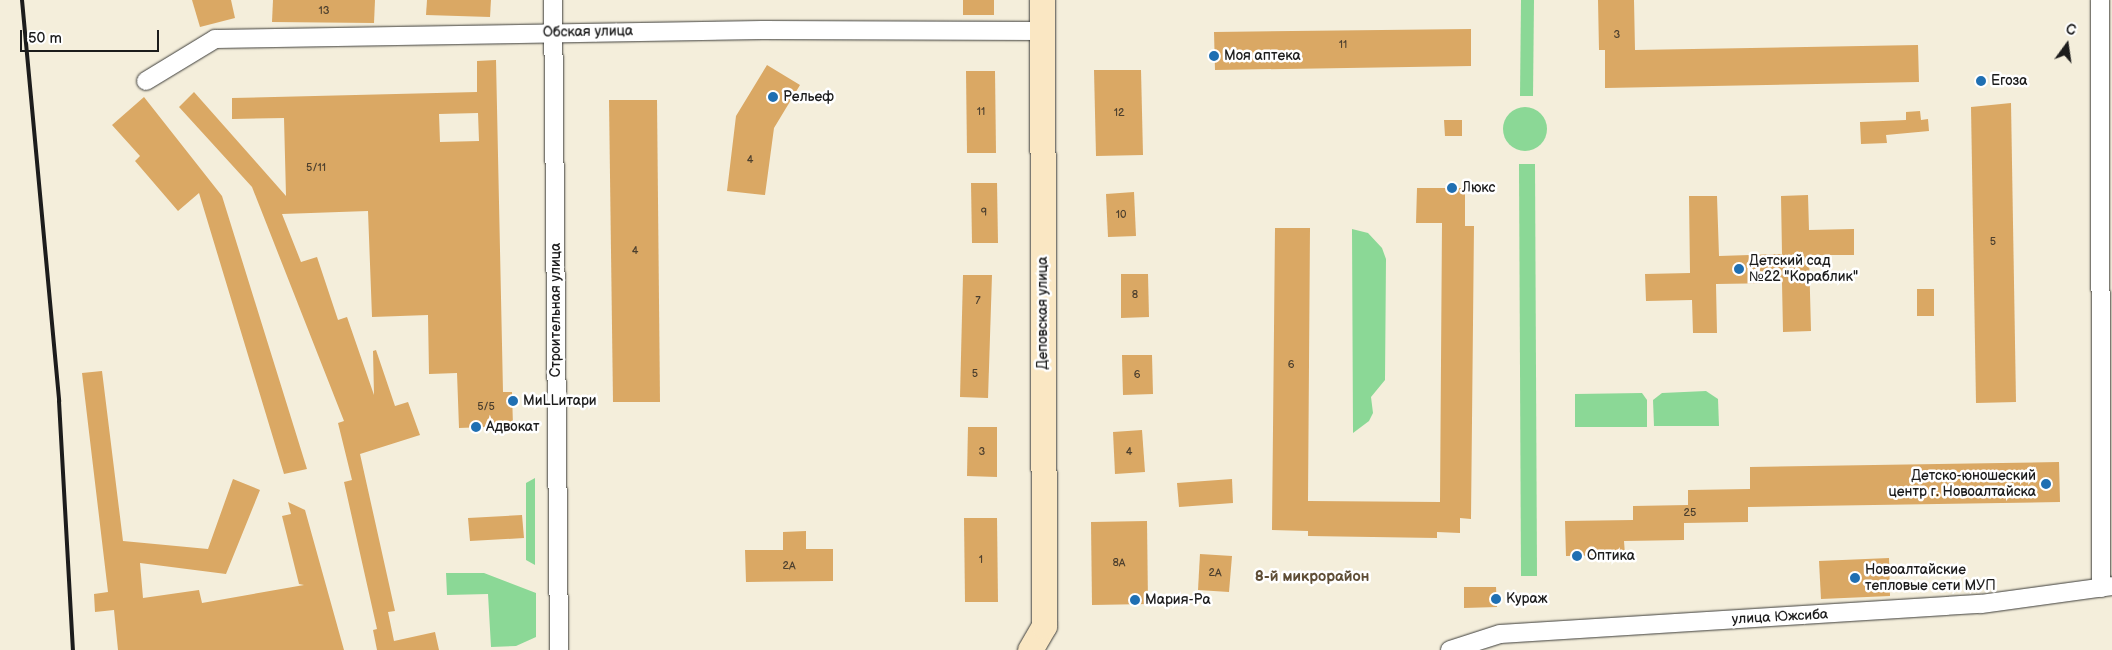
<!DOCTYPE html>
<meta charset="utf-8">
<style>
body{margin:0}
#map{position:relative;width:2112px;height:650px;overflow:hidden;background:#f4eedb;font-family:"Balsamiq Sans",sans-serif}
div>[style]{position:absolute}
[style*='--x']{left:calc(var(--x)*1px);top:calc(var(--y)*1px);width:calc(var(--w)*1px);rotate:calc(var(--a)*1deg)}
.green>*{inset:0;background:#8bd896}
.round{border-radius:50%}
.building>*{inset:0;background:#daa864}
.roads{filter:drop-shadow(0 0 1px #3c3c39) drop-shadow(0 0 1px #3c3c39)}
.street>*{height:18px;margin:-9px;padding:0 9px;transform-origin:9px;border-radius:9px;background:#fff}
.secondary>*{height:25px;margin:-12.5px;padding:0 12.5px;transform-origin:12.5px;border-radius:12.5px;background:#fae7c3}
.rail>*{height:4px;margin:-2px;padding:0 2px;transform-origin:2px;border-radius:2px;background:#1c1c1c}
.dots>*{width:14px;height:14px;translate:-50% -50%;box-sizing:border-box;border:2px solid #fff;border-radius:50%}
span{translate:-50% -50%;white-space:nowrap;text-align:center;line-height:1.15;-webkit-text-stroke:5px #fff;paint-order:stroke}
.number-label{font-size:11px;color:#4c3f2e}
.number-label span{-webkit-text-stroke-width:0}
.street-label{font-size:14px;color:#1c1c1c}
.poi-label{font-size:14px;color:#1c1c1c}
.left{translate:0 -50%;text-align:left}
.right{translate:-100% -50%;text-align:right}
.neighbourhood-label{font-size:15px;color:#5e4d35;font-weight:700}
.north{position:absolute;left:2042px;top:20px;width:50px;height:50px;-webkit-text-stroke:4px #fff;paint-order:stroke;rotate:14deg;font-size:14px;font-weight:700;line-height:20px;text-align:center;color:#1c1c1c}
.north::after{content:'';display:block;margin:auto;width:18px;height:22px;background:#1c1c1c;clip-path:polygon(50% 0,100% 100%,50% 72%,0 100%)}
.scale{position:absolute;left:20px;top:30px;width:139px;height:22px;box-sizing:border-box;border:2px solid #1c1c1c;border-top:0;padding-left:6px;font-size:15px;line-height:18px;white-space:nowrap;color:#1c1c1c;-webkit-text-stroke:4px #fff;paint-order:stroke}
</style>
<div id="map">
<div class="green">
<i style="clip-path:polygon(1521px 0,1534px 0,1533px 96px,1520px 96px)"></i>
<i class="round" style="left:1503px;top:107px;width:44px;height:44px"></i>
<i style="clip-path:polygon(1519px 164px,1535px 164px,1537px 576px,1521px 576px)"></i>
<i style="clip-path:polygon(1352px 229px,1368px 233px,1382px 248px,1386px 259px,1385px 380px,1371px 397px,1373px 413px,1369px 421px,1353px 433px)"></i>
<i style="clip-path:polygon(1706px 391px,1718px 399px,1719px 426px,1654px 426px,1653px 400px,1662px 393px)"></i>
<i style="clip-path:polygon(1642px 393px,1647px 400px,1647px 427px,1575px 427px,1575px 394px)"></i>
<i style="clip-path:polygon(535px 478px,535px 565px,526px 560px,526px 483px)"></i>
<i style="clip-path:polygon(446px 573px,484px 573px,536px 593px,536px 637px,516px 646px,491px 647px,488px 594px,447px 595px)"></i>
</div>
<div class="building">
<i style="clip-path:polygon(192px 0,231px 0,235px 18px,200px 27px)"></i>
<i style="clip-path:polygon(273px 0,375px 0,374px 23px,272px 22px)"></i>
<i style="clip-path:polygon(427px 0,491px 0,490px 17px,426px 15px)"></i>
<i style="clip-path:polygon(963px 0,994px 0,994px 15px,963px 15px)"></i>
<i style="clip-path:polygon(1598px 0,1634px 0,1635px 50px,1918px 45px,1919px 82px,1605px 88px,1605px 50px,1599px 50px)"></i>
<i style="clip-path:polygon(1471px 29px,1471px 66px,1215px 70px,1214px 32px)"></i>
<i style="clip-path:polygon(evenodd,496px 60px,503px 392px,512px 392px,513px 426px,459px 428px,457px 373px,429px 374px,428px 315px,372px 317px,368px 211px,282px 214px,301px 262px,317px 257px,338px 320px,347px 317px,374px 395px,373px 351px,376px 350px,395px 406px,408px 402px,420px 435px,360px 454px,395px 611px,388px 612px,394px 641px,435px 632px,439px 650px,377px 650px,373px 630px,377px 629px,344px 482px,352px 480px,338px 423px,344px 421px,252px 187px,179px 107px,194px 92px,286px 196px,284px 118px,232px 119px,232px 98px,477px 92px,477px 61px,496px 60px,478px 113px,479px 141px,440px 142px,439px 114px,478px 113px)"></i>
<i style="clip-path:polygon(767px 65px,800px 85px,774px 128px,765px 195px,727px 191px,736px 116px)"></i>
<i style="clip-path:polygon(1094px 70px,1141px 70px,1143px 155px,1096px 156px)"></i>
<i style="clip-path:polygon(966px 71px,995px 71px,996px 153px,967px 153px)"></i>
<i style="clip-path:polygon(144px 97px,222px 196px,307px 469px,284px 474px,199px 193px,178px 211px,135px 161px,140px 156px,112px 125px)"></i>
<i style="clip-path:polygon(609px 100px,657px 100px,660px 402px,613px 402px)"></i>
<i style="clip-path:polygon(2011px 103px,2016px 402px,1976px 403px,1971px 107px)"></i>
<i style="clip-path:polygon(1920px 111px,1921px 120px,1928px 119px,1929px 131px,1886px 135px,1887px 143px,1861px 144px,1860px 122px,1906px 120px,1906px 112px)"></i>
<i style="clip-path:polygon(1444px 120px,1462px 120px,1462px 136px,1445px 136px)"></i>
<i style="clip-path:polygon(971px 183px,997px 183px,998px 243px,972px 243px)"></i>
<i style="clip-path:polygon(1417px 188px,1465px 188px,1465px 226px,1474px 226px,1471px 519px,1460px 518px,1460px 533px,1437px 532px,1437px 538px,1308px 536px,1308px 531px,1272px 530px,1275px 228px,1310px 228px,1308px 501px,1440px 502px,1442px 223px,1416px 223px)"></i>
<i style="clip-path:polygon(1134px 192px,1136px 236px,1108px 237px,1106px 194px)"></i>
<i style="clip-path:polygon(1808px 195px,1809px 230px,1854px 229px,1854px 255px,1809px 255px,1811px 331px,1783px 332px,1782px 283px,1716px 284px,1717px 333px,1693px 333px,1692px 300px,1646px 301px,1645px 274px,1690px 273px,1689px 196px,1717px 196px,1719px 256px,1782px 254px,1781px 196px)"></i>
<i style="clip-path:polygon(1121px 274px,1148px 274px,1149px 317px,1121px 318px)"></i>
<i style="clip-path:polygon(963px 275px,992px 275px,988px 398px,960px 397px)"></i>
<i style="clip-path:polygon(1917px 289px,1934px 289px,1934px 316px,1917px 316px)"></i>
<i style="clip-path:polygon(1122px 355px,1152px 355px,1153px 394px,1123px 395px)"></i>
<i style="clip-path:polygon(102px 371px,123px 541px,208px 549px,233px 479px,260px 490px,226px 574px,140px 563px,143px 598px,199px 590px,202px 603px,304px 585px,299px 584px,282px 516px,291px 514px,288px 502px,305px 510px,344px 650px,118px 650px,114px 610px,95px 612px,94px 594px,108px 592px,82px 373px)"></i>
<i style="clip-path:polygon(968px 427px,997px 427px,997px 477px,967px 476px)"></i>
<i style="clip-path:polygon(1142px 430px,1145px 472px,1115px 474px,1113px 432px)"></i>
<i style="clip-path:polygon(2059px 462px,2060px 502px,1748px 507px,1748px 522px,1684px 523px,1684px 540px,1624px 541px,1625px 555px,1566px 556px,1565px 521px,1633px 520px,1633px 506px,1688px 505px,1688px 490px,1750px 489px,1750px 467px)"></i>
<i style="clip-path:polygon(1232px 479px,1233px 503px,1179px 507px,1177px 483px)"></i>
<i style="clip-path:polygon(522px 515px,524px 538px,470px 541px,468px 518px)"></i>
<i style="clip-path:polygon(964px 518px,997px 518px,998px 602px,965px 602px)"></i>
<i style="clip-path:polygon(1147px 521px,1148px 604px,1092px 605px,1091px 522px)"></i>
<i style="clip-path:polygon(806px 531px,806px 549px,833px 549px,833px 581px,746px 582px,745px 550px,783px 550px,783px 532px)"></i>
<i style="clip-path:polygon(1200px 554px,1232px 556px,1229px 592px,1198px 590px)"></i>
<i style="clip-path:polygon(1889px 558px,1890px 596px,1821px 599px,1819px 561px)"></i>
<i style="clip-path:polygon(1464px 587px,1496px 587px,1497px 607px,1464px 608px)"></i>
</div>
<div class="roads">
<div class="street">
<i style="--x:553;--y:0;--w:650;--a:89.47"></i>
<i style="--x:2100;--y:0;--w:588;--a:89.9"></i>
<i style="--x:146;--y:81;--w:81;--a:-31.3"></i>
<i style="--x:215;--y:39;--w:547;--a:-0.94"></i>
<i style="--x:762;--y:30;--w:280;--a:0.2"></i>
<i style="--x:1450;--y:650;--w:52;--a:-17.7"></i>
<i style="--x:1500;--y:634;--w:482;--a:-3.6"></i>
<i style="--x:1981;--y:604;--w:132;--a:-7.8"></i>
</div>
<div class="secondary">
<i style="--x:1030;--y:650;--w:28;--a:-60"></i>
<i style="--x:1044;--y:626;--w:626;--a:-90.18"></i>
</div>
</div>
<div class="rail">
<i style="--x:22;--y:0;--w:403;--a:84.7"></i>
<i style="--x:59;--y:401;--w:249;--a:86.8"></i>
</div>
<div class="dots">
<i style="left:1214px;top:56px;background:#1f6fb2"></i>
<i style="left:1981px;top:81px;background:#1f6fb2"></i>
<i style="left:773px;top:97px;background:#1f6fb2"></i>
<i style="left:1452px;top:188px;background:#1f6fb2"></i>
<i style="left:1739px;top:269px;background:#1f6fb2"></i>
<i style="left:513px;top:401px;background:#1f6fb2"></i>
<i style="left:476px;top:427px;background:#1f6fb2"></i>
<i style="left:2046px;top:484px;background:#1f6fb2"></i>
<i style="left:1577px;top:556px;background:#1f6fb2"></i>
<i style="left:1855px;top:578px;background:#1f6fb2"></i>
<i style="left:1496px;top:599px;background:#1f6fb2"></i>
<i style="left:1135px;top:600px;background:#1f6fb2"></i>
</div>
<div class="number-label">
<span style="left:324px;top:11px">13</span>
<span style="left:1617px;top:35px">3</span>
<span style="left:1343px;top:45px">11</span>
<span style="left:981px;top:112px">11</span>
<span style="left:1119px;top:113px">12</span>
<span style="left:750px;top:160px">4</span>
<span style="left:316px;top:168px">5/11</span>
<span style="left:984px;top:213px">9</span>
<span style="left:1121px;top:215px">10</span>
<span style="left:1993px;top:242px">5</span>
<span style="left:635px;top:251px">4</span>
<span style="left:1135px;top:295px">8</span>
<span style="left:978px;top:301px">7</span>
<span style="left:1291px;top:365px">6</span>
<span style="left:975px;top:374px">5</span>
<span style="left:1137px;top:375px">6</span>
<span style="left:486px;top:407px">5/5</span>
<span style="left:982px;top:452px">3</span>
<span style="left:1129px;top:452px">4</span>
<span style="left:1690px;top:513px">25</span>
<span style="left:981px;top:560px">1</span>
<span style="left:1119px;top:563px">8А</span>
<span style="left:789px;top:566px">2А</span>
<span style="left:1215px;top:573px">2А</span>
</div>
<div class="street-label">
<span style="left:588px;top:32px;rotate:-1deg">Обская улица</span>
<span style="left:556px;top:310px;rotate:-90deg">Строительная улица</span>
<span style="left:1043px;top:313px;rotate:-90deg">Деповская улица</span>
<span style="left:1780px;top:617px;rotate:-3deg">улица Южсиба</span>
</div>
<div class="poi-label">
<span class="left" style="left:1224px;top:56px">Моя аптека</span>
<span class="left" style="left:1991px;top:81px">Егоза</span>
<span class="left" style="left:783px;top:97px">Рельеф</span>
<span class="left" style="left:1462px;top:188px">Люкс</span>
<span class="left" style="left:1749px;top:269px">Детский сад<br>№22 "Кораблик"</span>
<span class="left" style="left:523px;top:401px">МиLLитари</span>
<span class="left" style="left:486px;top:427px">Адвокат</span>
<span class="right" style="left:2036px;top:484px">Детско-юношеский<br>центр г. Новоалтайска</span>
<span class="left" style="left:1587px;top:556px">Оптика</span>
<span class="left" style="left:1865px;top:578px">Новоалтайские<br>тепловые сети МУП</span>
<span class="left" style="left:1506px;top:599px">Кураж</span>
<span class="left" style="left:1145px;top:600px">Мария-Ра</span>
</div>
<div class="neighbourhood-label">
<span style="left:1312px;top:577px">8-й микрорайон</span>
</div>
<div class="north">С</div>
<div class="scale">50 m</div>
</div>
